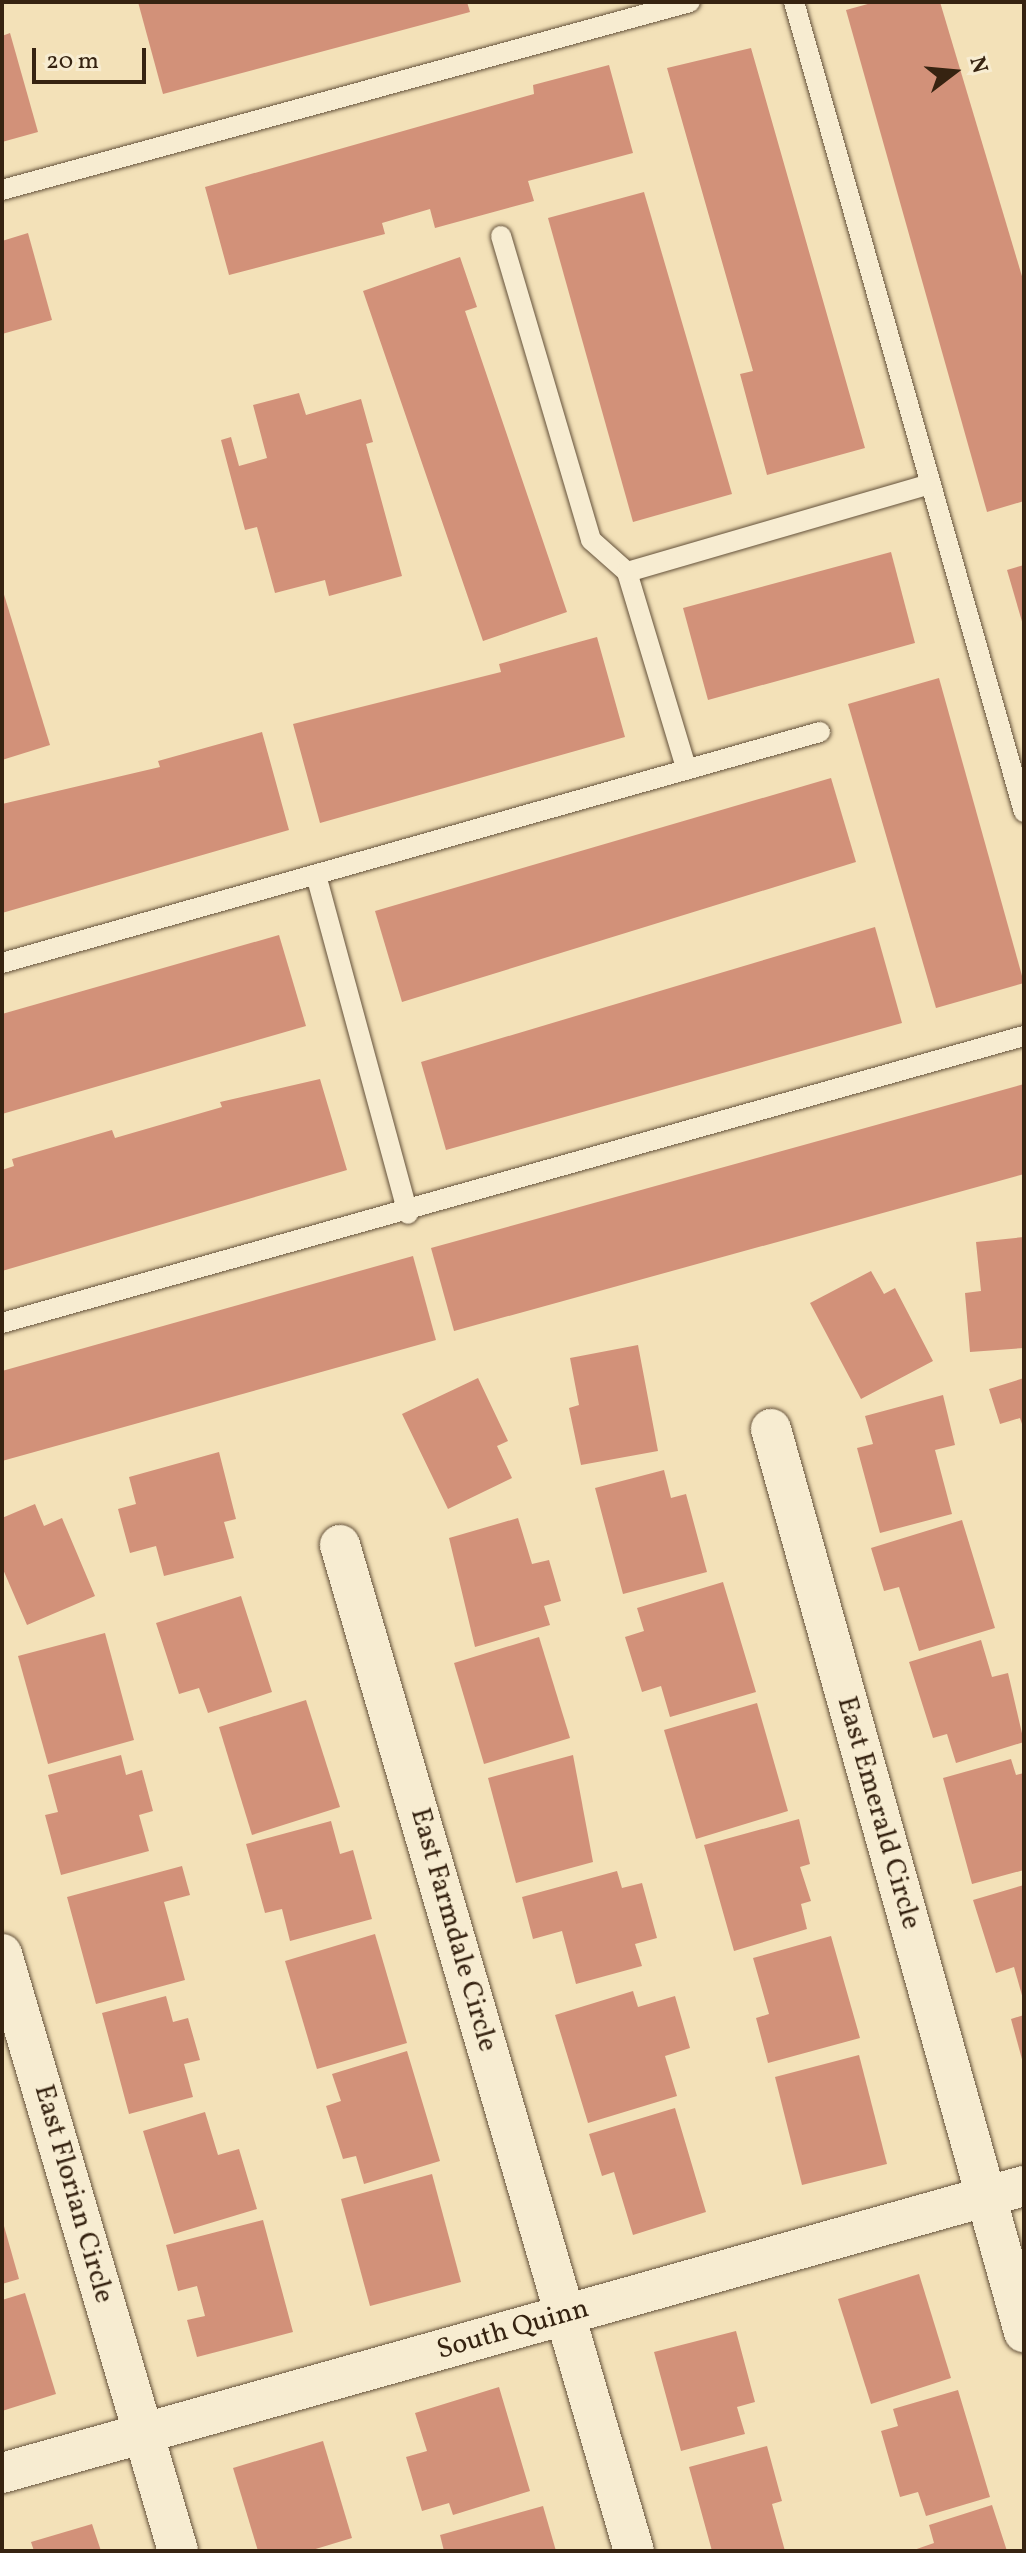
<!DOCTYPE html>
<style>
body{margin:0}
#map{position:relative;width:1026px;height:2553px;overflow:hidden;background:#f3e1b8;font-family:Vollkorn,serif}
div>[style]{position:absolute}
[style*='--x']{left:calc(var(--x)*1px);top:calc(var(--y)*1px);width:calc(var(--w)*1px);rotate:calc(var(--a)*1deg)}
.building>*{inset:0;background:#d29179}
.roads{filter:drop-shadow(0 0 2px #65523b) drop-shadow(0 0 2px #65523b)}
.service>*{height:20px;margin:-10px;padding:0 10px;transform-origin:10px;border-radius:10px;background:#f7ecd1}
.minor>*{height:40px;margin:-20px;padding:0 20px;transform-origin:20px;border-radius:20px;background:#f7ecd1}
span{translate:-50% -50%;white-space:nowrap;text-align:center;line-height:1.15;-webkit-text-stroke:8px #f7ecd1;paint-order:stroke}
.street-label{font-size:28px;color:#362311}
.frame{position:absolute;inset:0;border:4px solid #362311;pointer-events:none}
.north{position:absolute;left:914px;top:32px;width:80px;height:80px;-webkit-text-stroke:6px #f7ecd1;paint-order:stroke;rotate:74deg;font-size:22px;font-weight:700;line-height:32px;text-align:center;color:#362311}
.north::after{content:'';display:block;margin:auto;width:28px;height:36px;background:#362311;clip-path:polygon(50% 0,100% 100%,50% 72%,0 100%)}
.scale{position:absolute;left:32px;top:48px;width:114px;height:36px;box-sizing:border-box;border:4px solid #362311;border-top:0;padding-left:10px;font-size:24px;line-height:28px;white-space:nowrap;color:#362311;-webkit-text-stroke:6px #f7ecd1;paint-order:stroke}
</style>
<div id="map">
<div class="building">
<i style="clip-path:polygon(138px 2px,467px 2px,470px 12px,163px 94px)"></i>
<i style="clip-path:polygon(875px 2px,940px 2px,1024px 283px,1024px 501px,987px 512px,846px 10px)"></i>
<i style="clip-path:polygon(10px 33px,38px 132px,2px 142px,2px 36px)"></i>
<i style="clip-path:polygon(751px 48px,865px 448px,767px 475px,740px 374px,753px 371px,667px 68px)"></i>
<i style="clip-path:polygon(609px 65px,633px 153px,528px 181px,534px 201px,435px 228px,430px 209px,382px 223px,385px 234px,229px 275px,205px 187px,534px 94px,533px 85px)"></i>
<i style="clip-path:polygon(644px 192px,732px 494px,633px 522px,548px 218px)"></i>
<i style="clip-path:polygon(28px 233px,52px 320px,2px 334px,2px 241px)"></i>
<i style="clip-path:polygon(460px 257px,477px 307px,465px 311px,567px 612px,483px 641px,363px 291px)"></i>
<i style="clip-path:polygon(299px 393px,306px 415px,361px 399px,373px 442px,366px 444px,402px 576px,329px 596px,325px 580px,275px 593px,257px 527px,245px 530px,221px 440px,231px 437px,239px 466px,267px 458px,253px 405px)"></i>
<i style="clip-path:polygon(891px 552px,915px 643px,708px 700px,683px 608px)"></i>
<i style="clip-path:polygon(1024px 565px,1024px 625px,1023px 625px,1007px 570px)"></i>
<i style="clip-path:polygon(2px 588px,50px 745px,2px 760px)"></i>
<i style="clip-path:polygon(597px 637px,625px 737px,320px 823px,293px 724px,501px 672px,499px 664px)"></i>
<i style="clip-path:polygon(939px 678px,1024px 983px,936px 1008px,848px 704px)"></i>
<i style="clip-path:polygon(262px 732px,289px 830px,2px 913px,2px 804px,160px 767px,158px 761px)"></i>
<i style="clip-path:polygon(831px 778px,856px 862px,402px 1002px,375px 911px)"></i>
<i style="clip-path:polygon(875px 927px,902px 1023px,446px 1150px,421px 1062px)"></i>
<i style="clip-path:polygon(279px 935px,306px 1026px,2px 1114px,2px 1014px)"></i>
<i style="clip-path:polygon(320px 1079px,347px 1170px,2px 1271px,2px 1170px,14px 1166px,12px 1159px,112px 1130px,115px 1138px,222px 1107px,220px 1102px)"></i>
<i style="clip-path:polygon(1024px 1084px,1024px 1174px,454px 1331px,431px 1248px)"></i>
<i style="clip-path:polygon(1024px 1237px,1024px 1348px,970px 1352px,965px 1293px,981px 1291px,976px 1242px)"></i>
<i style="clip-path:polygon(413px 1256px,436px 1340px,2px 1461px,2px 1371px)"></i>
<i style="clip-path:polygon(871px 1271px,884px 1294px,895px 1288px,933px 1361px,861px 1399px,810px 1303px)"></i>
<i style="clip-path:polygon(638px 1345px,658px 1451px,581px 1465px,569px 1408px,579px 1405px,570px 1358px)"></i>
<i style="clip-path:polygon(478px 1378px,508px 1441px,497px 1446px,512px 1478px,448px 1509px,402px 1414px)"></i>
<i style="clip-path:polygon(1024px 1378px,1024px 1430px,1020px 1418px,1000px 1424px,989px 1389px)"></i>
<i style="clip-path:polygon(943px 1395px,955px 1445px,935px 1450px,952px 1514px,880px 1533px,857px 1448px,873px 1444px,865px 1416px)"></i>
<i style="clip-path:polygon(219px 1452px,236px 1519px,224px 1522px,234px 1558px,164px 1576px,156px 1546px,130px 1553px,118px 1509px,136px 1504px,129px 1477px)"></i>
<i style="clip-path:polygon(664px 1470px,671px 1498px,686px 1494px,707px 1572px,623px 1594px,595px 1488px)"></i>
<i style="clip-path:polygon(35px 1504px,44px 1526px,62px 1518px,95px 1596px,27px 1625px,2px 1567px,2px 1518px)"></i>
<i style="clip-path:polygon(518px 1518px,532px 1564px,549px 1560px,561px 1601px,544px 1606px,550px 1625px,475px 1647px,449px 1538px)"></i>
<i style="clip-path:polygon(962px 1520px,995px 1628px,919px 1651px,899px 1587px,884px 1591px,871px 1548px)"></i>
<i style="clip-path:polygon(723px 1582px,756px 1692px,670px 1717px,661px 1686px,642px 1692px,625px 1637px,644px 1631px,637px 1608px)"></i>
<i style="clip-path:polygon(241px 1596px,272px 1692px,208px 1713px,199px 1688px,179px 1694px,156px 1623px)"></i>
<i style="clip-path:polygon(105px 1633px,134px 1740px,48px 1764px,18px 1656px)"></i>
<i style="clip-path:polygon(539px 1637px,570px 1738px,484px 1764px,454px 1663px)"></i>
<i style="clip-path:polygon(981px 1640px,992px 1677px,1008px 1673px,1024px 1742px,956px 1763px,947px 1734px,933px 1738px,909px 1662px)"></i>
<i style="clip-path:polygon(306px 1700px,340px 1807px,252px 1835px,219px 1727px)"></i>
<i style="clip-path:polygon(757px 1703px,788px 1811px,696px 1839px,664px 1730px)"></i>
<i style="clip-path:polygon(121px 1755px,126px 1775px,142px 1770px,153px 1811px,139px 1815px,149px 1851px,61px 1875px,45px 1815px,58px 1812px,48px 1775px)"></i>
<i style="clip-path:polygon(573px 1755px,593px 1862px,516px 1883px,488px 1778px)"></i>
<i style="clip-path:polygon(1011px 1759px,1016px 1775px,1024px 1773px,1024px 1870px,972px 1884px,943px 1778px)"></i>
<i style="clip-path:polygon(799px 1819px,810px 1864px,800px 1867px,811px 1901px,801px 1904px,807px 1929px,734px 1951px,704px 1845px)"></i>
<i style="clip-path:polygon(331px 1821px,340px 1854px,353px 1850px,372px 1919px,290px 1941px,282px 1909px,265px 1913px,246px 1844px)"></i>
<i style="clip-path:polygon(182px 1866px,190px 1895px,164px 1902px,185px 1980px,96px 2004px,67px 1897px)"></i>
<i style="clip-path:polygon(617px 1871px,622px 1888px,642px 1883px,657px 1938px,635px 1944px,642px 1966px,576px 1984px,562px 1931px,533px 1939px,522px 1897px)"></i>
<i style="clip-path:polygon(1024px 1885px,1024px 1998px,1023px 1999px,1014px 1967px,996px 1973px,973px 1900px)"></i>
<i style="clip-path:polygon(375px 1934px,407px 2043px,317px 2069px,285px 1961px)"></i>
<i style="clip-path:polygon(831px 1936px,860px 2038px,768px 2063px,756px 2018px,769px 2014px,753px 1958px)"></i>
<i style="clip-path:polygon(633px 1991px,638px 2007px,675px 1996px,690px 2048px,665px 2056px,677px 2096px,588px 2123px,555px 2015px)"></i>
<i style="clip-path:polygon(166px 1996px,173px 2022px,188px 2018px,200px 2060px,184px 2064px,193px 2097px,129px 2114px,102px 2013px)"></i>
<i style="clip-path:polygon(1024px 2015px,1024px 2063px,1023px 2063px,1011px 2019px)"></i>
<i style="clip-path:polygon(407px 2051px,440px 2161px,364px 2184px,356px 2156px,343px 2159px,326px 2106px,341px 2101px,332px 2074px)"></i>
<i style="clip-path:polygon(859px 2055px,887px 2164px,802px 2185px,775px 2077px)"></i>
<i style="clip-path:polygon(675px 2108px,706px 2212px,633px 2235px,614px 2172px,602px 2176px,589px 2134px)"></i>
<i style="clip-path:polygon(205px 2112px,218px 2155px,239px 2149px,257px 2209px,174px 2234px,143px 2131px)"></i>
<i style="clip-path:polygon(432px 2174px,461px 2282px,370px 2306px,341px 2199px)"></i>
<i style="clip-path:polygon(2px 2219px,19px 2279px,2px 2284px)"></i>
<i style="clip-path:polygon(263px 2220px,293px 2332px,197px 2357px,187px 2320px,205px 2316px,197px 2286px,178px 2291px,166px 2245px)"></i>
<i style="clip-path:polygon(919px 2274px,951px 2378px,871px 2404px,838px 2299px)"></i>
<i style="clip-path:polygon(25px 2293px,56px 2394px,2px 2411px,2px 2300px)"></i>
<i style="clip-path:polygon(736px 2331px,755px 2402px,737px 2407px,745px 2434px,681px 2451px,654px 2352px)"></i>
<i style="clip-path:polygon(499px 2387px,530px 2491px,453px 2515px,449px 2503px,422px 2511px,406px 2457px,427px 2451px,415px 2413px)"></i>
<i style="clip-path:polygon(958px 2390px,990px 2497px,926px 2516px,918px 2492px,900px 2497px,881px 2431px,898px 2426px,893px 2409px)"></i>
<i style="clip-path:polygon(323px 2441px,352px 2538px,309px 2551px,258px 2551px,233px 2468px)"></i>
<i style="clip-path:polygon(767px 2446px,782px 2501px,772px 2504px,785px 2551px,712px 2551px,689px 2467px)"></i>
<i style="clip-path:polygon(992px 2505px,1007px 2551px,911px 2551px,934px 2543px,929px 2525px)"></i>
<i style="clip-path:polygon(543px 2506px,556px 2551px,444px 2551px,440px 2535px)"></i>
<i style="clip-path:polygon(92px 2524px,101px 2551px,34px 2551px,31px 2542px)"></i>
</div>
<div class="roads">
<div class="service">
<i style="--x:794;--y:2;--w:842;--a:74.15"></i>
<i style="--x:2;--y:190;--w:713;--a:-15.28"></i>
<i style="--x:501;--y:236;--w:317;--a:73.5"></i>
<i style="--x:591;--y:540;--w:48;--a:41.6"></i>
<i style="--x:627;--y:572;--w:205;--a:73.2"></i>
<i style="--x:627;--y:572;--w:316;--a:-16.2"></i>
<i style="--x:316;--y:875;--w:351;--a:74.8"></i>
<i style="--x:2;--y:963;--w:850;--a:-15.77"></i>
<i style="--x:2;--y:1323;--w:1062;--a:-15.69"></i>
</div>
<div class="minor">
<i style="--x:771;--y:1429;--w:938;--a:74.35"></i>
<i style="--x:340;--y:1545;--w:1048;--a:73.71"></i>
<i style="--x:2;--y:1954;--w:622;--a:73.57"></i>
<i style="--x:2;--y:2473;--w:1062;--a:-15.69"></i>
</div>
</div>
<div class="street-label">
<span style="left:878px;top:1813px;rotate:74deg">East Emerald Circle</span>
<span style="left:453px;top:1930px;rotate:74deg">East Farmdale Circle</span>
<span style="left:73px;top:2194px;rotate:74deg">East Florian Circle</span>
<span style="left:513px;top:2330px;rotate:-16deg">South Quinn</span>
</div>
<div class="frame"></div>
<div class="north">N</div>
<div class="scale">20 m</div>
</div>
